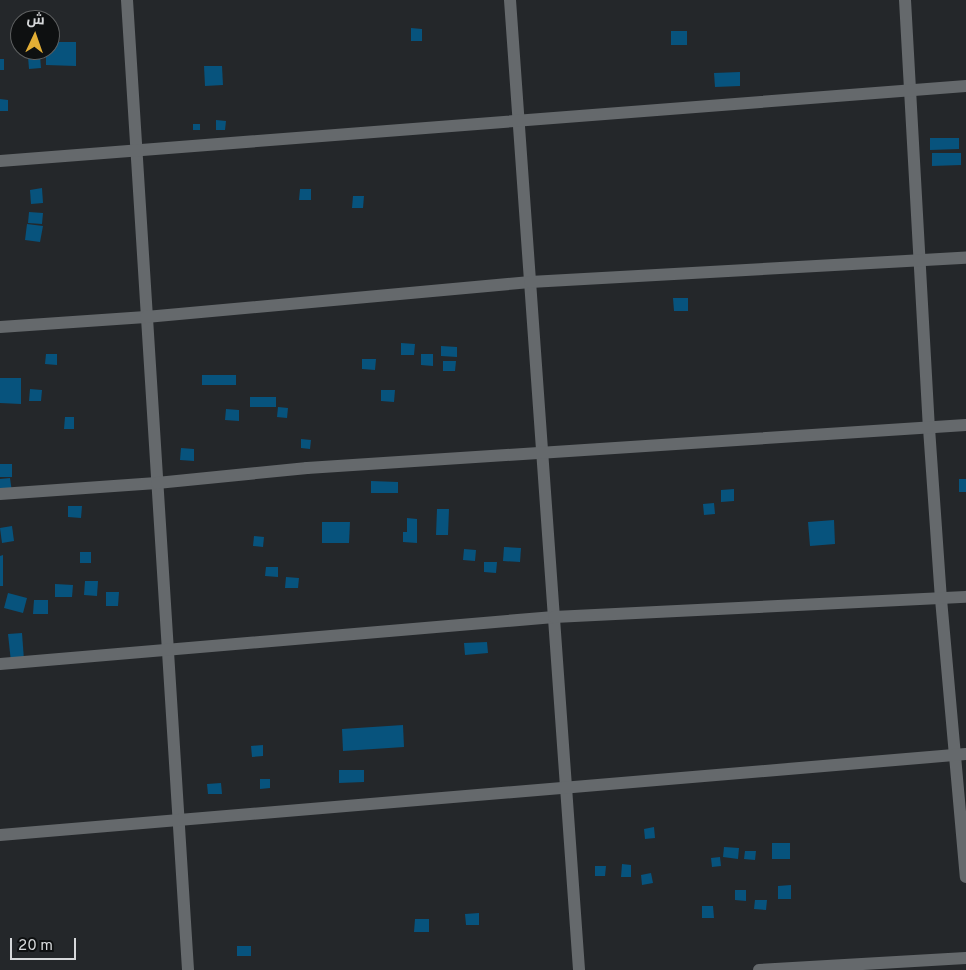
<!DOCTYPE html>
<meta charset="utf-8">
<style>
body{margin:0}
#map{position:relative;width:966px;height:970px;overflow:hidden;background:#24272a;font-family:Overpass,Cairo,sans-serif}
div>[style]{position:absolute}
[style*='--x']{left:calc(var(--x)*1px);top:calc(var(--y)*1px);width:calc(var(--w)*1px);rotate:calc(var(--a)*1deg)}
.building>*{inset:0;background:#07537d}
.minor>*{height:12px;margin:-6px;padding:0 6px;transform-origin:6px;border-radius:6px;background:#65696c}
span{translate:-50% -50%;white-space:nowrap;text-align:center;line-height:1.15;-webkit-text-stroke:5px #0e1011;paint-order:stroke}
.north{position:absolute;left:10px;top:10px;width:50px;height:50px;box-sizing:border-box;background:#0e1011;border:1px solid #5e6061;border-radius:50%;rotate:3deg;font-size:14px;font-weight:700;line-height:20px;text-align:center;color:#d6d8da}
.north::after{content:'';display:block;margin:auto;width:18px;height:22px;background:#e3ae35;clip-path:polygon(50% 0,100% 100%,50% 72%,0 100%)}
.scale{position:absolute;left:10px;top:938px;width:66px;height:22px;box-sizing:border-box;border:2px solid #d6d8da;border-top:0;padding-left:6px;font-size:15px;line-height:18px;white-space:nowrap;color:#d6d8da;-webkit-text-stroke:4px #0e1011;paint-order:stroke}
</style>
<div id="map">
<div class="building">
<i style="clip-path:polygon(411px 28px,422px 29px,422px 41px,411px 41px)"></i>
<i style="clip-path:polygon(671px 31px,687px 31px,687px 45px,671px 45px)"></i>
<i style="clip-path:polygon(50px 42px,76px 42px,76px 66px,46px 65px,46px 50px,50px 50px)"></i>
<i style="clip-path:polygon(40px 56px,41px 68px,29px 69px,28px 57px)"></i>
<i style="clip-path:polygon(0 59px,4px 59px,4px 70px,0 70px)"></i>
<i style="clip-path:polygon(204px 66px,222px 66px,223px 85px,205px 86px)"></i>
<i style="clip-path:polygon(740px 72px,740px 86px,715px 87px,714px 73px)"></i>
<i style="clip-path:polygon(0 99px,8px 100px,8px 111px,0 111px)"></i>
<i style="clip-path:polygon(216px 120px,226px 121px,225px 130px,216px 130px)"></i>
<i style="clip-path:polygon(193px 124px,200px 124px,200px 130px,193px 130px)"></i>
<i style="clip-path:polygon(930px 138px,959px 138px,959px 149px,930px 150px)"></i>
<i style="clip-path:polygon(932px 153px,961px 153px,961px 165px,932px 166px)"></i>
<i style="clip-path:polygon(42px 188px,43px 203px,31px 204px,30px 190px)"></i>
<i style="clip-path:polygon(300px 189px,311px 189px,311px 200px,299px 200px)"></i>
<i style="clip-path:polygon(353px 196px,364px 196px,363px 208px,352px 208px)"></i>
<i style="clip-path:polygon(29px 212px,43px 213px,42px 224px,28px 223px)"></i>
<i style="clip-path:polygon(27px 224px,43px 226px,40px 242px,25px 240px)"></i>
<i style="clip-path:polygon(673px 298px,688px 298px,688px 311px,674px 311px)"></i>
<i style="clip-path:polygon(401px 343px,415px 344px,414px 355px,401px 355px)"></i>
<i style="clip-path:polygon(441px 346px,457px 347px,457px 357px,441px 356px)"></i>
<i style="clip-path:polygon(46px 354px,57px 354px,57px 365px,45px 364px)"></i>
<i style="clip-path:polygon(421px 354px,433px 354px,433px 366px,421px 365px)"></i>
<i style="clip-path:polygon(362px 359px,376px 359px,375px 370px,362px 369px)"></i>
<i style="clip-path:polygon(443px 361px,456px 361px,455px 371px,443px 371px)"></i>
<i style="clip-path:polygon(202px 375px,236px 375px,236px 385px,202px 385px)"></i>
<i style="clip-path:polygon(0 378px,21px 378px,21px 404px,0 403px)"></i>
<i style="clip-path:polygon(30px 389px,42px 390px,41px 401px,29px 401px)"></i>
<i style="clip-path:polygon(381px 390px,395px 390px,394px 402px,381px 401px)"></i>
<i style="clip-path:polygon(250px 397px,276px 397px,276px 407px,250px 407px)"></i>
<i style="clip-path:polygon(278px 407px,288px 408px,287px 418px,277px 417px)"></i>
<i style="clip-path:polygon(226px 409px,239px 410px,239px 421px,225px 420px)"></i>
<i style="clip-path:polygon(65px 417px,74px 417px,74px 429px,64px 429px)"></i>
<i style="clip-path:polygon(301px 439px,311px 440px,310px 449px,301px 448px)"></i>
<i style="clip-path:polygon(181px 448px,194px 449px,194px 461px,180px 460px)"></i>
<i style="clip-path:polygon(0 464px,12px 464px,12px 477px,0 477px)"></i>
<i style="clip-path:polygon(10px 478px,12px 492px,0 493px,0 479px)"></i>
<i style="clip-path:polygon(959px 479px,966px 479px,966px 492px,959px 492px)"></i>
<i style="clip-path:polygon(371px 481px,398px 482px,398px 493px,371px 493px)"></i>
<i style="clip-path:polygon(734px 489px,734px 501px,721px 502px,721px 490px)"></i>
<i style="clip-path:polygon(714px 503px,715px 514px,704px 515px,703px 504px)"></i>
<i style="clip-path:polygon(68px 506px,82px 506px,81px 518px,68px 517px)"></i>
<i style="clip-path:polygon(437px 509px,449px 509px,448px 535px,436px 535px)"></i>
<i style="clip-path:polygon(407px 518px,417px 519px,417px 543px,403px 542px,403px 532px,407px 532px)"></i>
<i style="clip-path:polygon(834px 520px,835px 544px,810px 546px,808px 522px)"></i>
<i style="clip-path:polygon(322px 522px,350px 522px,349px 543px,322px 543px)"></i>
<i style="clip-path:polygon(12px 526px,14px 541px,2px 543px,0 528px)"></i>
<i style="clip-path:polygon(254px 536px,264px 537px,263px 547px,253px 546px)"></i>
<i style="clip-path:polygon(504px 547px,521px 548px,520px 562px,503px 561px)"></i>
<i style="clip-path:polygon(464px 549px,476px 550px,475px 561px,463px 560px)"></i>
<i style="clip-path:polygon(80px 552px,91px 552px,91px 563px,80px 563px)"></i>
<i style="clip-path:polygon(3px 555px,3px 586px,0 586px,0 556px)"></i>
<i style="clip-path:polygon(484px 562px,497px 562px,496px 573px,484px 572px)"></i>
<i style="clip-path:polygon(266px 567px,278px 567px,278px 577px,265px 576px)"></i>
<i style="clip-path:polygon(286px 577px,299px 578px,298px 588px,285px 588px)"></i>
<i style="clip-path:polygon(85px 581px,98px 581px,97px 596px,84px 595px)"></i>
<i style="clip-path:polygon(55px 584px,73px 585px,72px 597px,55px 597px)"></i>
<i style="clip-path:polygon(106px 592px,119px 592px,118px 606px,106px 606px)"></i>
<i style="clip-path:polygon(8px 593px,27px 598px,23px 613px,4px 608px)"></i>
<i style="clip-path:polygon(34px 600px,48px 600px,48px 614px,33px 614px)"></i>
<i style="clip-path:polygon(22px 633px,24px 660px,11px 662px,8px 634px)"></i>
<i style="clip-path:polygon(487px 642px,488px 653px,465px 655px,464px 643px)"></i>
<i style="clip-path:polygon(403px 725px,404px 747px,343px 751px,342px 729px)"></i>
<i style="clip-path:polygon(263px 745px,263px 756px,252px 757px,251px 746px)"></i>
<i style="clip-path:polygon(339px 770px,364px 770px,364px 782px,339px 783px)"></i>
<i style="clip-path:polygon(260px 779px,270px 779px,270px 788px,260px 789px)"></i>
<i style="clip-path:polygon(221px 783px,222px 794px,208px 794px,207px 784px)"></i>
<i style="clip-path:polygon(654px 827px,655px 838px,645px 839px,644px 829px)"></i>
<i style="clip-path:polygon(772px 843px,790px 843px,790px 859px,772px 859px)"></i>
<i style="clip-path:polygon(724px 847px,739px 848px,738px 859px,723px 857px)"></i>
<i style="clip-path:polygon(745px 851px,756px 851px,755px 860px,744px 859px)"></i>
<i style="clip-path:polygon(720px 857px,721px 866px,712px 867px,711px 858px)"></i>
<i style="clip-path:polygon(622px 864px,631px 865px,631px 877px,621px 877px)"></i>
<i style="clip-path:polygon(595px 866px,606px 866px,605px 876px,595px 876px)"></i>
<i style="clip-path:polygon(651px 873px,653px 883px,642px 885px,641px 875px)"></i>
<i style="clip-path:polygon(791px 885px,791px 899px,778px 899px,778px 886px)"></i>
<i style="clip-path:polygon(735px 890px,746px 890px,746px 901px,735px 900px)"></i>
<i style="clip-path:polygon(755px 900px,767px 900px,766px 910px,754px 909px)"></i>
<i style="clip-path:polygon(702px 906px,713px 906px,714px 918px,702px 918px)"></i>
<i style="clip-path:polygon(479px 913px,479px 925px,466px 925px,465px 914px)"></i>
<i style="clip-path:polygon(415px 919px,429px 919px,429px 932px,414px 932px)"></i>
<i style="clip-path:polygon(237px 946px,251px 946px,251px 956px,237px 956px)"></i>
</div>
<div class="minor">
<i style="--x:127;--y:0;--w:972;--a:86.4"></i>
<i style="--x:510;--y:0;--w:972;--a:85.93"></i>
<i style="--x:905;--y:0;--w:429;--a:86.8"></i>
<i style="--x:929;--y:428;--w:171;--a:86"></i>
<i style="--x:941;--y:599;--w:279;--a:84.9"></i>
<i style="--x:0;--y:161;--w:969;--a:-4.44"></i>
<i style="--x:0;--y:327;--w:146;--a:-3.9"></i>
<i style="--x:146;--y:317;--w:386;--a:-5.2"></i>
<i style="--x:530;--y:282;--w:437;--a:-3.2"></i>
<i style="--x:0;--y:494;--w:157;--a:-4"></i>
<i style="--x:157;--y:483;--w:151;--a:-5.7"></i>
<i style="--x:307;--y:468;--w:660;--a:-3.73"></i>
<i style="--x:0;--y:664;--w:556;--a:-4.85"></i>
<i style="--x:554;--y:617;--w:412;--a:-2.8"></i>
<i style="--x:0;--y:835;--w:969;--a:-4.79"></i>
<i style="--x:759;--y:970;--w:207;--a:-3.3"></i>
</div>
<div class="north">ش</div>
<div class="scale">20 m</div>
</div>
